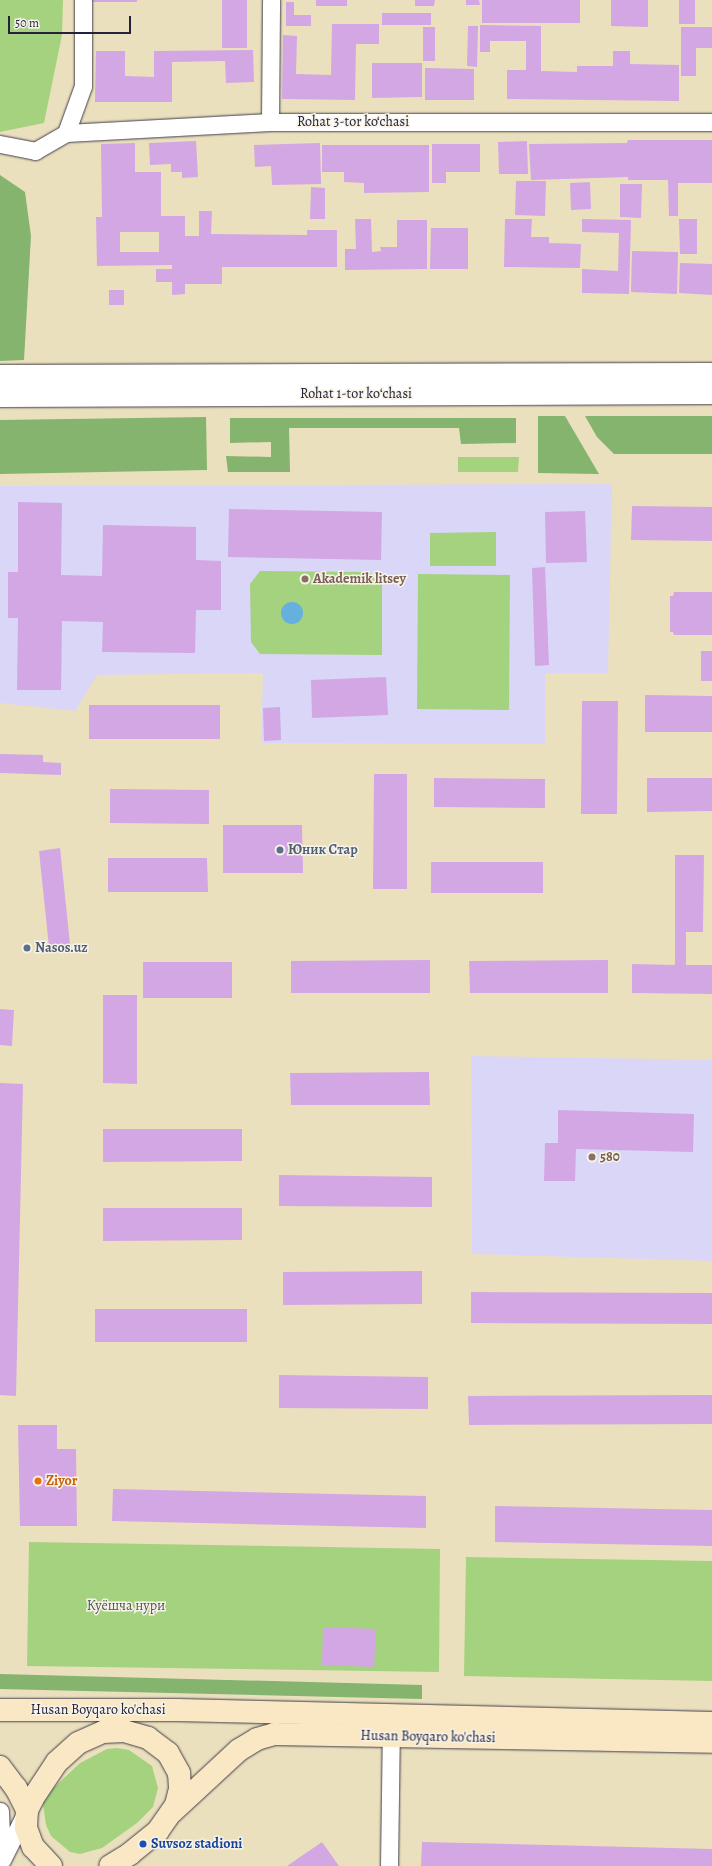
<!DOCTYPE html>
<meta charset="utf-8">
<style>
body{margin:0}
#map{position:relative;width:712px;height:1866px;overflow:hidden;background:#ebe0bd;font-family:Alegreya,serif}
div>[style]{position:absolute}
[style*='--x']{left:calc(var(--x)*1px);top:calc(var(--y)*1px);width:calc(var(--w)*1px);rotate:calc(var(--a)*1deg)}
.built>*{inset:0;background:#dad6f7}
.green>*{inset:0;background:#a5d27f}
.forest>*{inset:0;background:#84b46e}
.water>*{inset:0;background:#66b0de}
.round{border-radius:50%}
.building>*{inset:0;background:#d2a7e3}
.roads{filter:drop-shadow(0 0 1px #403e4e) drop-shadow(0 0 1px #403e4e)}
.minor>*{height:17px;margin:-8.5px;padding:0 8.5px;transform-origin:8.5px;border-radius:8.5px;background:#fff}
.tertiary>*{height:22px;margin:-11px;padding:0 11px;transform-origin:11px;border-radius:11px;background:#fff}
.secondary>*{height:22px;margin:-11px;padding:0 11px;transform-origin:11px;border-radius:11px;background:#fae7c3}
.dots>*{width:11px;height:11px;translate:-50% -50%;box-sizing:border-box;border:2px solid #f7f3e8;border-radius:50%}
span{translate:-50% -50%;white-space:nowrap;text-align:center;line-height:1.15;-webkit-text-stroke:3px #f7f3e8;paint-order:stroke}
.street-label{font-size:14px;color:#22223b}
.education-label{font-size:14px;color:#785e54;font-weight:700}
.left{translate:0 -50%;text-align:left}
.service-label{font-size:14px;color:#4e5e75;font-weight:700}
.food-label{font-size:14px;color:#c56008;font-weight:700}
.park-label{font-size:14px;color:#49574f}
.transit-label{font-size:14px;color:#164399;font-weight:700}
.scale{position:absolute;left:8px;top:16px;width:123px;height:18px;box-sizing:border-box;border:2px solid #22223b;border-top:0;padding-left:5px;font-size:12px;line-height:14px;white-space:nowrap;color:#22223b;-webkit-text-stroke:3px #f7f3e8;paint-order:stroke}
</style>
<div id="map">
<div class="built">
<i style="clip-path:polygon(612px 484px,608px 673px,545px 673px,545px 744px,261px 743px,263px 673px,97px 675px,75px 711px,0 703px,0 486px)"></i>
<i style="clip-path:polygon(471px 1056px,712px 1060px,712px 1261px,472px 1254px)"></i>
</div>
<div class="green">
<i style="clip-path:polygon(0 0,63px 0,62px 35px,44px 123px,0 132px)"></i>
<i style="clip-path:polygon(458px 457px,519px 457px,518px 472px,458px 472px)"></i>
<i style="clip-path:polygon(496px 532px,496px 566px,430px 566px,430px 533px)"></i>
<i style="clip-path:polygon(260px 571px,369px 572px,382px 585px,382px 655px,260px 654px,251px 642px,250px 584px)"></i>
<i style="clip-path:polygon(418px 574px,510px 575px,509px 710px,417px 709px)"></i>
<i style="clip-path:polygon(29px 1542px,440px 1549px,439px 1672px,27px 1666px)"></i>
<i style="clip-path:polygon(466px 1557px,712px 1561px,712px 1681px,464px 1676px)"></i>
<i style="clip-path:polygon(117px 1748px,129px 1750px,152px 1766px,158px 1788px,153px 1807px,137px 1823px,102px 1848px,80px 1854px,70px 1852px,51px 1836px,46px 1825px,43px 1804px,48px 1793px,80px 1763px,107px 1749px)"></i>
</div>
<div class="forest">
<i style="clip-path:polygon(0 175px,25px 192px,31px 236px,24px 360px,0 361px)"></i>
<i style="clip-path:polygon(538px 416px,565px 416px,599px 474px,538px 473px)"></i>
<i style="clip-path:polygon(585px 416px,712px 416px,712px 454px,614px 454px,597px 437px)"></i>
<i style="clip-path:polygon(206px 417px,207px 470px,0 474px,0 420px)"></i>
<i style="clip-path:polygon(230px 418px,516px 418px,516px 443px,461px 444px,459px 428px,289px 428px,290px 472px,228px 472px,226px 456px,271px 457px,271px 442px,230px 443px)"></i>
<i style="clip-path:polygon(0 1674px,422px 1685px,422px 1699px,0 1689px)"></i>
</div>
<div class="water">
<i class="round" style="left:281px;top:602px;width:22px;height:22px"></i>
</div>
<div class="building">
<i style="clip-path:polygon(92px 0,137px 0,137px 2px,92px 2px)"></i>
<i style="clip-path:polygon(222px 0,247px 0,247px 48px,222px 48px)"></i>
<i style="clip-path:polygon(316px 0,347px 0,347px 6px,316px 6px)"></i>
<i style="clip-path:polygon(415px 0,435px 0,434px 6px,415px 6px)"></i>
<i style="clip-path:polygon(466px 0,479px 0,480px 5px,466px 5px)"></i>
<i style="clip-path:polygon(482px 0,580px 0,580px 23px,482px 23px)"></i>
<i style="clip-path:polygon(611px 0,648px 0,648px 27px,611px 26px)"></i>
<i style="clip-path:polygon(679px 0,695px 0,695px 24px,679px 24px)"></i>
<i style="clip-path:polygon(286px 2px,294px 2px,294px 15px,311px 15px,311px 26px,286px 26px)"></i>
<i style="clip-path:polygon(382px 13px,431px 13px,431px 25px,382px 25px)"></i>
<i style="clip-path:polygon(332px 24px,379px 24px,379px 44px,356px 44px,355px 100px,282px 99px,283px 35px,297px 36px,296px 74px,331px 75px)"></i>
<i style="clip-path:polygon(480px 25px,541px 26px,541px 71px,577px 72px,577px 66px,613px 66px,613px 51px,630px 51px,630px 64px,679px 65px,679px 101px,507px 99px,507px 70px,526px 70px,526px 41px,490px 41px,490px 52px,480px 52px)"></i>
<i style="clip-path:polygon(468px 26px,478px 26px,477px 67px,467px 66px)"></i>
<i style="clip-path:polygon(423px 27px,435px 27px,435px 61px,423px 61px)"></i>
<i style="clip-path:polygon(681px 27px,712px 27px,712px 48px,696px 48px,696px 76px,681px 76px)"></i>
<i style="clip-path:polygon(253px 50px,254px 82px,226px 83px,225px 61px,172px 62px,172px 102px,95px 102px,96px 51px,125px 51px,125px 76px,154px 77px,154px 51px)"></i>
<i style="clip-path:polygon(372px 63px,422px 63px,422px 97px,372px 98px)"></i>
<i style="clip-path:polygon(425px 68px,474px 69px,474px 100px,425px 100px)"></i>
<i style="clip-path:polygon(628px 140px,712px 140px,712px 183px,678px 183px,678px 216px,669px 216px,668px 180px,628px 180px,628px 177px,531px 180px,529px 144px,627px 143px)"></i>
<i style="clip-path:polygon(196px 141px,198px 177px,182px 178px,182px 172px,171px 172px,171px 164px,150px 165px,149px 143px)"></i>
<i style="clip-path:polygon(527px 141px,528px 174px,499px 174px,498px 142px)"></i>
<i style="clip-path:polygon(evenodd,135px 143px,135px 172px,161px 172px,161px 216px,185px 216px,185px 236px,199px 236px,199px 211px,212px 211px,211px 234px,307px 235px,307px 230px,337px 230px,337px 267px,222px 267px,222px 284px,185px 284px,185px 294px,172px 295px,172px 282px,156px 282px,156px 269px,172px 269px,172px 265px,97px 266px,96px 217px,102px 217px,101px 144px,135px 143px,120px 232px,159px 232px,159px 252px,120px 252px,120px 232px)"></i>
<i style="clip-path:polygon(320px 143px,321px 184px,272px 185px,271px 166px,255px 167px,254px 145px)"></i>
<i style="clip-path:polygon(432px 144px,480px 144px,480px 172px,446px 172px,446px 183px,432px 183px)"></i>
<i style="clip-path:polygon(322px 145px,429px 145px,429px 192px,364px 193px,364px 183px,344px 182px,344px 172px,322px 172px)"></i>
<i style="clip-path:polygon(516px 181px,546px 181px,545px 216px,515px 215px)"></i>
<i style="clip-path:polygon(590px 182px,591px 209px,571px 210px,570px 183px)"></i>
<i style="clip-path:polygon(620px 184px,642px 184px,641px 218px,620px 217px)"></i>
<i style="clip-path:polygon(311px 187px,325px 188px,325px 219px,310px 219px)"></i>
<i style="clip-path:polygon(355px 219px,371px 219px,372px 252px,381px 251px,380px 247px,397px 247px,397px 220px,427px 220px,427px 269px,345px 270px,345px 249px,356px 249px)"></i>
<i style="clip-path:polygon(505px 219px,532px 219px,531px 237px,549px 237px,549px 243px,581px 244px,580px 268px,504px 267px)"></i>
<i style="clip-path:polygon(582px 219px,631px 220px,629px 294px,582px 293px,582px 269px,618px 271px,619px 233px,582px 232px)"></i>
<i style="clip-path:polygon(679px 219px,697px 219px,697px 254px,680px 254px)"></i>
<i style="clip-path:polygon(431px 228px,468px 228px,468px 269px,430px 269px)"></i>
<i style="clip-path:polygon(632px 251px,678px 252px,677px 294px,631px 292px)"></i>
<i style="clip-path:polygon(680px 263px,712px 264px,712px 295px,679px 293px)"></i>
<i style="clip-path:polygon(109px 290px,124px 290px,124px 305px,109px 305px)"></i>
<i style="clip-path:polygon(18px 502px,62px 503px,61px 575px,102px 576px,103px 525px,196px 527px,196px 560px,221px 561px,221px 610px,196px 610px,195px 653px,102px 652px,103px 622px,62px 621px,61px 690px,17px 690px,18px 618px,8px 618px,8px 572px,18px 572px)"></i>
<i style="clip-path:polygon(632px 506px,712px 507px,712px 541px,631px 540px)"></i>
<i style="clip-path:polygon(229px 509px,382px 512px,381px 560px,228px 557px)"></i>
<i style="clip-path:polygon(585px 511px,587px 562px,546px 563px,545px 512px)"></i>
<i style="clip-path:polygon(545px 567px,549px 665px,535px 666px,532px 568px)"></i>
<i style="clip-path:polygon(674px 592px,712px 592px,712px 635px,674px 635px,673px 632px,670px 632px,670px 596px,673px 596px)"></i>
<i style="clip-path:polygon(701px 651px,712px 651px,712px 681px,701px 681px)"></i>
<i style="clip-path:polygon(386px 677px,388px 715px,312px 718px,311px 680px)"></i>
<i style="clip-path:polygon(645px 695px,712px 696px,712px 732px,645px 732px)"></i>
<i style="clip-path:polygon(582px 701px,618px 701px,617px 814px,581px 814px)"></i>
<i style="clip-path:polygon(89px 705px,220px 705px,220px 739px,89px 739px)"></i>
<i style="clip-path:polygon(280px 707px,281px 740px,264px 741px,263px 708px)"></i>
<i style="clip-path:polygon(0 754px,43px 755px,43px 762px,61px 763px,61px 775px,0 773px)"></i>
<i style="clip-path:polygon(374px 774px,407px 774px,407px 889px,373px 889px)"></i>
<i style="clip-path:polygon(434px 778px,545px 779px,545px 808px,434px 807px)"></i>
<i style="clip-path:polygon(647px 778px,712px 778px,712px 811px,647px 812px)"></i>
<i style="clip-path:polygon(110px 789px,209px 790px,209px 824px,110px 823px)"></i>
<i style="clip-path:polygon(223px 825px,302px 825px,303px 873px,223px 873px)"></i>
<i style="clip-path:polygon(60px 848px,70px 944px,49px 947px,39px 851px)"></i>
<i style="clip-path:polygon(675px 855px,704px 855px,703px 932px,686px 932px,686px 965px,712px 965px,712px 994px,632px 993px,632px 964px,675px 965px)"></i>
<i style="clip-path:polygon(108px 858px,207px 858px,208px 892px,108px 892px)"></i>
<i style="clip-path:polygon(431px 862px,543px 862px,543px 893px,431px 893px)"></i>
<i style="clip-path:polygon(430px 960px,430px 993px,291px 993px,291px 961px)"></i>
<i style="clip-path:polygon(608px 960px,608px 993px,470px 993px,469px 961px)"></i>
<i style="clip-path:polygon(143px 962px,232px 962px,232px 998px,143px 998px)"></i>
<i style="clip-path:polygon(103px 995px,137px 995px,137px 1084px,103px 1083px)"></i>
<i style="clip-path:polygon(0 1009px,14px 1010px,12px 1046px,0 1045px)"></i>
<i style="clip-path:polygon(429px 1072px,430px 1105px,291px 1105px,290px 1073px)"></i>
<i style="clip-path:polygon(0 1083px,23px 1084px,16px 1396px,0 1395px)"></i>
<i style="clip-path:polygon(558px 1110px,694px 1114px,693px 1152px,576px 1149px,575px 1181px,544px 1181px,545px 1143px,558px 1143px)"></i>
<i style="clip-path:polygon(103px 1129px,242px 1129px,242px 1161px,103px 1162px)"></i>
<i style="clip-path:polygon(279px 1175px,432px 1177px,432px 1207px,279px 1206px)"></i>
<i style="clip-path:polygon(103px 1208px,242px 1208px,242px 1240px,103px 1241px)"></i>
<i style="clip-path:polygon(422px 1271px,422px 1304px,283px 1305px,283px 1272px)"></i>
<i style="clip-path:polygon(471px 1292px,712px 1293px,712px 1324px,471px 1323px)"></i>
<i style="clip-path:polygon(95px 1309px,247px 1309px,247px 1342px,95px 1342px)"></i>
<i style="clip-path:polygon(279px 1375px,428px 1377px,428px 1409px,279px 1408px)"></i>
<i style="clip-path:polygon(712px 1395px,712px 1424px,469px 1425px,468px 1396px)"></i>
<i style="clip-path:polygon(18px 1425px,57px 1425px,57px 1449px,76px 1449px,77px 1526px,20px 1526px)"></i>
<i style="clip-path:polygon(113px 1489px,426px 1496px,426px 1528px,112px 1521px)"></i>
<i style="clip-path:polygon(495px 1506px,712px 1510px,712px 1546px,495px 1542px)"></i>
<i style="clip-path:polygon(323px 1627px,376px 1629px,374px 1667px,322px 1665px)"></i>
<i style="clip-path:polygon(322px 1842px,339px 1866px,287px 1866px)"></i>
<i style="clip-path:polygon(422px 1842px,712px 1849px,712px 1866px,421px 1866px)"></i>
</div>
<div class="roads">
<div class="minor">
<i style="--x:270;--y:122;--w:122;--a:-89.5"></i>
<i style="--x:66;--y:133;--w:50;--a:-70.1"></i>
<i style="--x:83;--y:86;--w:86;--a:-90"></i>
<i style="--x:0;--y:144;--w:36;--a:11"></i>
<i style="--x:35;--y:151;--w:36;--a:-30"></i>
<i style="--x:66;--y:133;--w:204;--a:-3.1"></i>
<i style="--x:270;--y:122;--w:442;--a:0"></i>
<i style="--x:0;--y:1811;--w:45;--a:87.5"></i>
<i style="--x:2;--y:1860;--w:54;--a:-63.4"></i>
<i style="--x:389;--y:1866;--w:142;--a:-89.2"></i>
</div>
<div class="tertiary">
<i style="--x:0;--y:376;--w:712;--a:-0.16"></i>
<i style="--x:0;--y:396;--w:712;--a:-0.24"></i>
</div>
<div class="secondary">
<i style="--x:0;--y:1710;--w:178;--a:0"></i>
<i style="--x:178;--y:1710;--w:534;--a:1.39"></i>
<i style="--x:0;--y:1767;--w:26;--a:53"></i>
<i style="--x:16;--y:1788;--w:25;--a:63"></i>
<i style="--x:172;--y:1812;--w:91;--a:-42.8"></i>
<i style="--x:239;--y:1750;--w:21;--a:-31"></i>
<i style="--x:257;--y:1739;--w:18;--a:-16"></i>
<i style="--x:274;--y:1734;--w:438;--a:1"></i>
<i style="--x:51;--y:1866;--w:26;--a:-133"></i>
<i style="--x:33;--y:1847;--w:20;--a:-110"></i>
<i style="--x:26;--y:1828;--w:18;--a:-87"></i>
<i style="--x:27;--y:1810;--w:13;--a:-63"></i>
<i style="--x:33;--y:1798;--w:43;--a:-56.3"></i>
<i style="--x:57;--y:1762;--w:28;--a:-42"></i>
<i style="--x:78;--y:1743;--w:27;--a:-24"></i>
<i style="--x:103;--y:1732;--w:21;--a:-3"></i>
<i style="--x:124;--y:1731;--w:25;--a:16"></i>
<i style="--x:148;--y:1738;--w:25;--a:37"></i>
<i style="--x:168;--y:1753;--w:23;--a:61"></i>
<i style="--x:179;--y:1773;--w:16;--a:86"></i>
<i style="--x:180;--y:1789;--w:16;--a:104"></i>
<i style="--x:176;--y:1805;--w:32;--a:125"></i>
<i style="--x:158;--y:1831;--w:36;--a:141"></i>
<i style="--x:130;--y:1854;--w:23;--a:149"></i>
</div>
</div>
<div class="dots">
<i style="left:305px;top:579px;background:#8d6e63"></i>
<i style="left:280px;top:850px;background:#5c6f8a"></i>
<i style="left:27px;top:948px;background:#5c6f8a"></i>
<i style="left:592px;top:1157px;background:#8d6e63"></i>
<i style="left:38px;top:1481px;background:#e8710a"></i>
<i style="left:143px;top:1844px;background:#1a4fb4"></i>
</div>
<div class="street-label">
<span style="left:353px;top:122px">Rohat 3-tor ko‘chasi</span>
<span style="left:356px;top:394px">Rohat 1-tor koʻchasi</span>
<span style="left:98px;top:1710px">Husan Boyqaro ko'chasi</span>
<span style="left:428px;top:1737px;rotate:1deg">Husan Boyqaro ko'chasi</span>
</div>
<div class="education-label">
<span class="left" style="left:313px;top:579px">Akademik litsey</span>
<span class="left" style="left:600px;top:1157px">580</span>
</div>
<div class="service-label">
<span class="left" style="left:288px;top:850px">Юник Стар</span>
<span class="left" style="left:35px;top:948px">Nasos.uz</span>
</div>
<div class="food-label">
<span class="left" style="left:46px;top:1481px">Ziyor</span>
</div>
<div class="park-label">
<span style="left:126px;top:1606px">Куёшча нури</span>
</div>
<div class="transit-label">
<span class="left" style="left:151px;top:1844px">Suvsoz stadioni</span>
</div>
<div class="scale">50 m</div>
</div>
